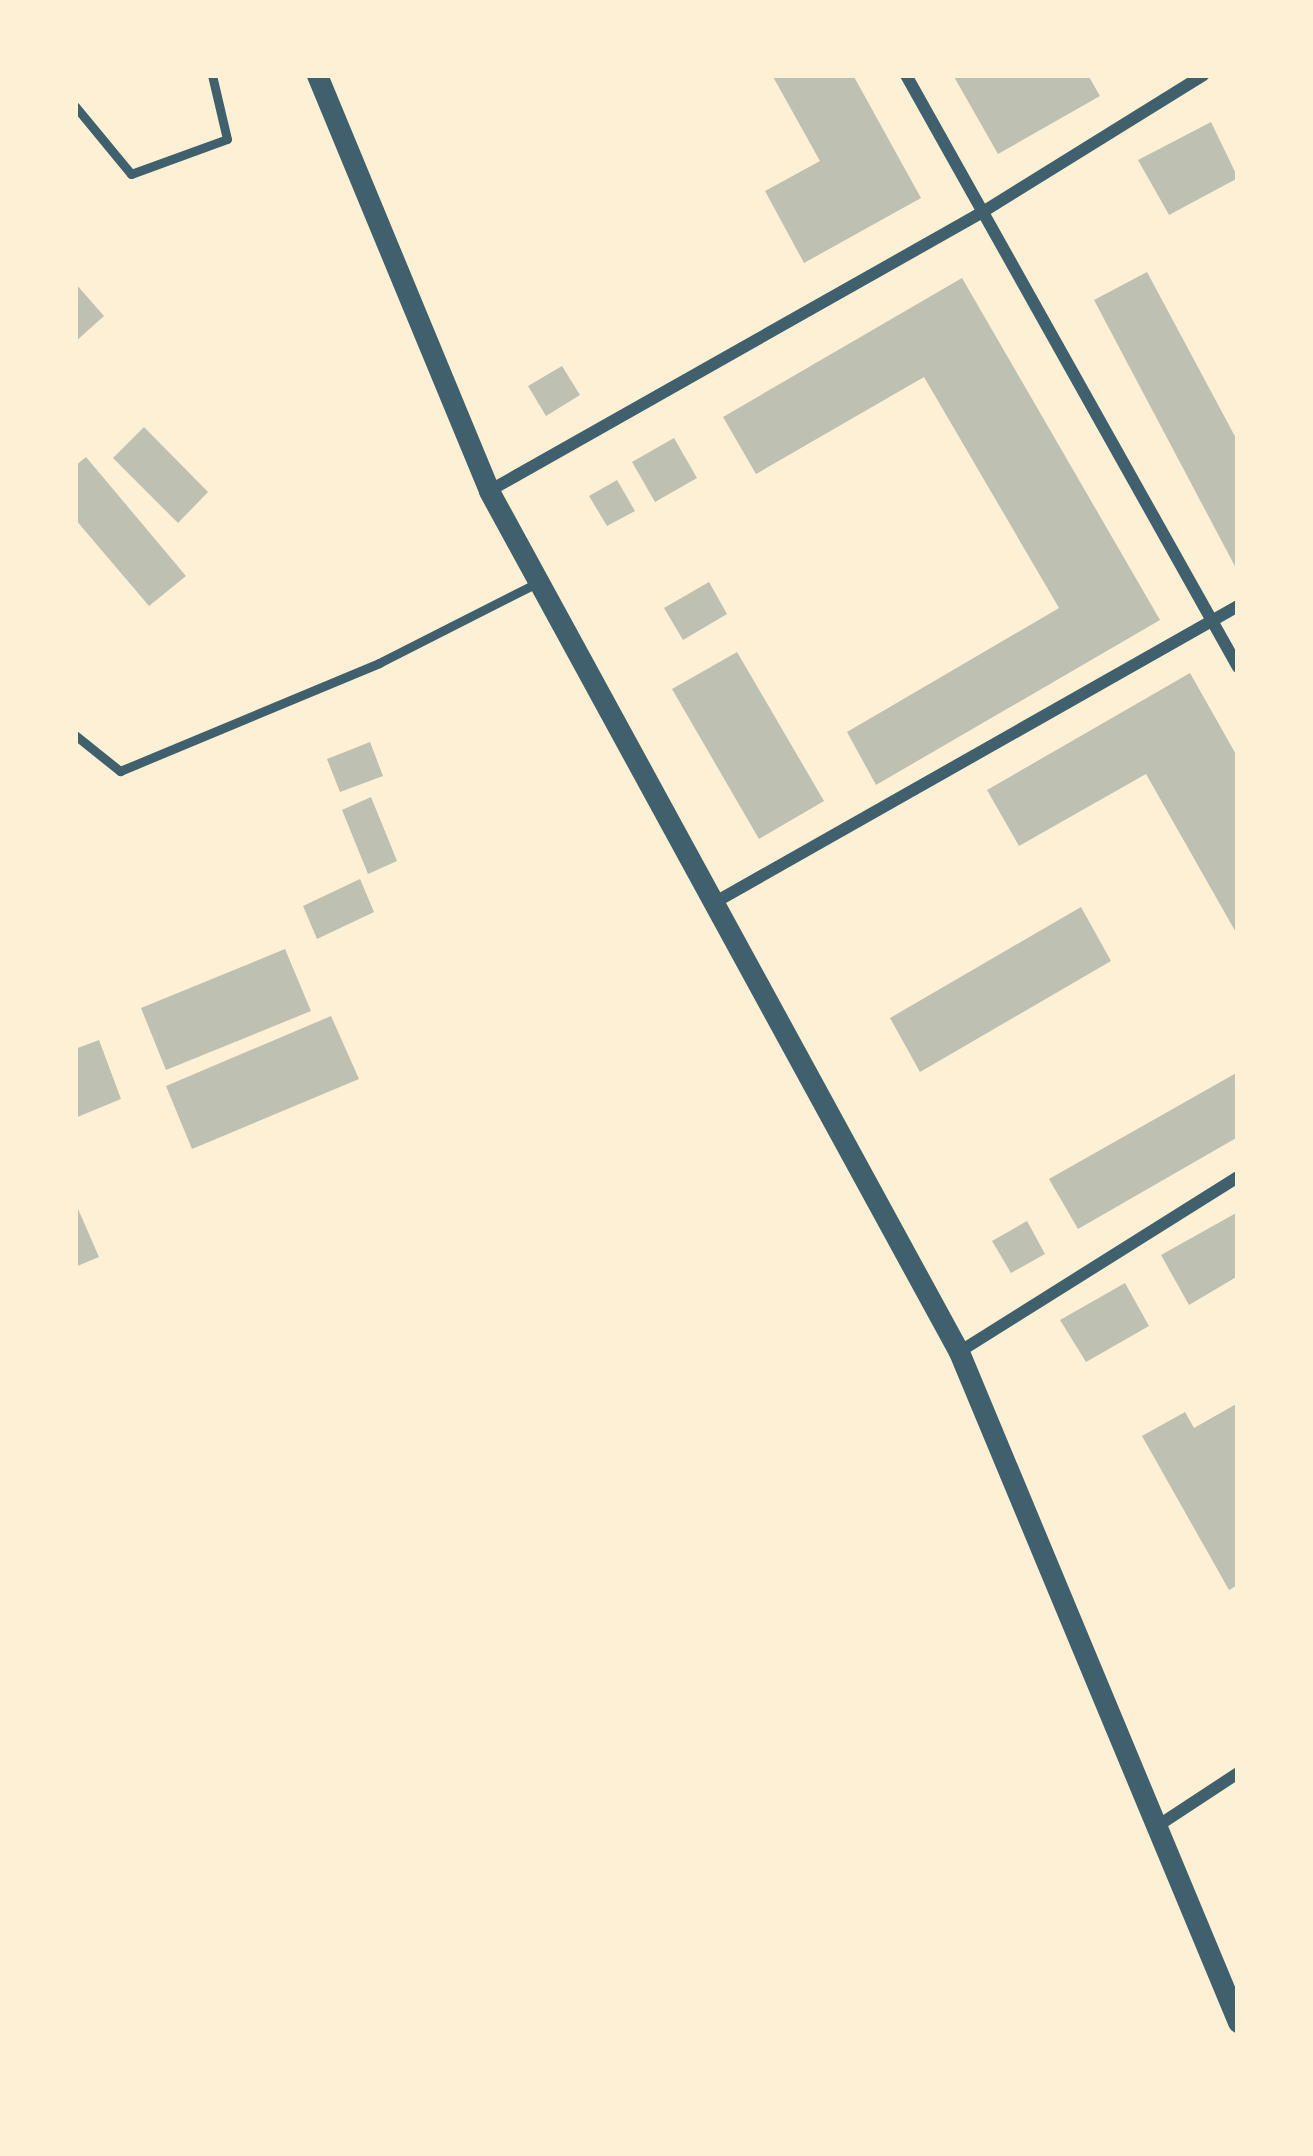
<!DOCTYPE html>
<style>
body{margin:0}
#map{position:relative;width:1313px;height:2156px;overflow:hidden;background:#fdf0d5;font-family:"Fira Sans",sans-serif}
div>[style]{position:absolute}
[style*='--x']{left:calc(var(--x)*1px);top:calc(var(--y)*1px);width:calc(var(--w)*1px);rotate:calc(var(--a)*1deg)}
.building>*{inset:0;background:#bec0b2}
.service>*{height:9px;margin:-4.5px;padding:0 4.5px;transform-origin:4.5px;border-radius:4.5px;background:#3f606c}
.minor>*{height:12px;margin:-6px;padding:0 6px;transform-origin:6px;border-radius:6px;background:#3f606c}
.tertiary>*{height:21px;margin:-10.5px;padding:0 10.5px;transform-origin:10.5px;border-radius:10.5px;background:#3f606c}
span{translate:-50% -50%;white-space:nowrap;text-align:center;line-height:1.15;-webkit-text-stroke:9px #fdf0d5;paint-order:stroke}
.frame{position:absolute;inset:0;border:78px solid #fdf0d5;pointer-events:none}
</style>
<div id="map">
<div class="building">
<i style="clip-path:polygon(772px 75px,853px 75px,921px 198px,804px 263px,765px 191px,820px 161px)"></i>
<i style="clip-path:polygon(953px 75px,1088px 75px,1100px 96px,998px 154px)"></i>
<i style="clip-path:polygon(1211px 122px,1238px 178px,1169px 215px,1138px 160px)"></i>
<i style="clip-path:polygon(1147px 272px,1238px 442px,1238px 572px,1094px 300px)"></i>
<i style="clip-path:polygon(962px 278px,1160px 620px,876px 785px,847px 732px,1059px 608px,924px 377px,756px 474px,723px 417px)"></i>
<i style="clip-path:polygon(75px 283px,104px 316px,75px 342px)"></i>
<i style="clip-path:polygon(562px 366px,580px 395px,546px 416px,528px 386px)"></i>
<i style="clip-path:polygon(144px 427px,208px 492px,178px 523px,113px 458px)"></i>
<i style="clip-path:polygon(674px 438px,697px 478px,655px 502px,632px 462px)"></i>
<i style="clip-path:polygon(86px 457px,186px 576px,149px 606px,75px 519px,75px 466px)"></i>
<i style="clip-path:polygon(617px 480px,635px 511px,607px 526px,589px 496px)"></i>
<i style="clip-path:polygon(709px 582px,727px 614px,683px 640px,664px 608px)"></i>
<i style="clip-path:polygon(737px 652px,824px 801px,759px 839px,672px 689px)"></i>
<i style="clip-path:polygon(1190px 673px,1238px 758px,1238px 936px,1146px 774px,1019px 846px,987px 790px)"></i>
<i style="clip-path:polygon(370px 742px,383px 776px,340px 792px,327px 759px)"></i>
<i style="clip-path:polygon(371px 797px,397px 861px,368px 874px,342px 810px)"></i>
<i style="clip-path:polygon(360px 879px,374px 912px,317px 939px,303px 906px)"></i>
<i style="clip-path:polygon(1081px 907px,1111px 961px,920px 1072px,890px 1018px)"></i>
<i style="clip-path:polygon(285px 949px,311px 1011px,166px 1070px,141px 1008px)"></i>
<i style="clip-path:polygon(331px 1016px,359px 1079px,192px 1149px,166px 1086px)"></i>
<i style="clip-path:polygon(99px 1040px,121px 1099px,75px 1118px,75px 1049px)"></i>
<i style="clip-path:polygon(1238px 1072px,1238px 1137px,1078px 1229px,1049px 1179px)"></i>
<i style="clip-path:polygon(75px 1202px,99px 1257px,75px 1267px)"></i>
<i style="clip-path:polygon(1238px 1212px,1238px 1276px,1189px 1305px,1161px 1255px)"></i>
<i style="clip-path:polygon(1027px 1221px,1045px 1254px,1011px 1273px,992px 1241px)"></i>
<i style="clip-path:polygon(1125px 1283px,1149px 1326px,1086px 1362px,1060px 1320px)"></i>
<i style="clip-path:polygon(1238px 1403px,1238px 1585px,1229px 1590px,1142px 1436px,1185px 1412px,1194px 1428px)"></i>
</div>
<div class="service">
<i style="--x:75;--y:106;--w:88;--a:50.5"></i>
<i style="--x:131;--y:174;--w:102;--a:-20"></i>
<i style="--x:227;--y:139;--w:66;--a:-103.2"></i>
<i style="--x:75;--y:735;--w:58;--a:38.7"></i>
<i style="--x:120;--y:771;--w:281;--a:-22.6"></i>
<i style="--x:379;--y:663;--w:177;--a:-26.9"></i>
</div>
<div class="minor">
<i style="--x:906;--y:75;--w:679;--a:60.72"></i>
<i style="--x:489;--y:491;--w:565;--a:-29.47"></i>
<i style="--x:981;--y:213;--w:262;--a:-31.8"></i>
<i style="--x:719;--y:900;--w:596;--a:-29.53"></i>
<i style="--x:959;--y:1352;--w:329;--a:-32.1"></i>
<i style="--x:1162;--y:1823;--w:91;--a:-33.3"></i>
</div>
<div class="tertiary">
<i style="--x:317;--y:75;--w:450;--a:67.5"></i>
<i style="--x:489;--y:491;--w:981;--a:61.37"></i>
<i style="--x:959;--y:1352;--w:726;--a:67.39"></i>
</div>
<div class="frame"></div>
</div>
